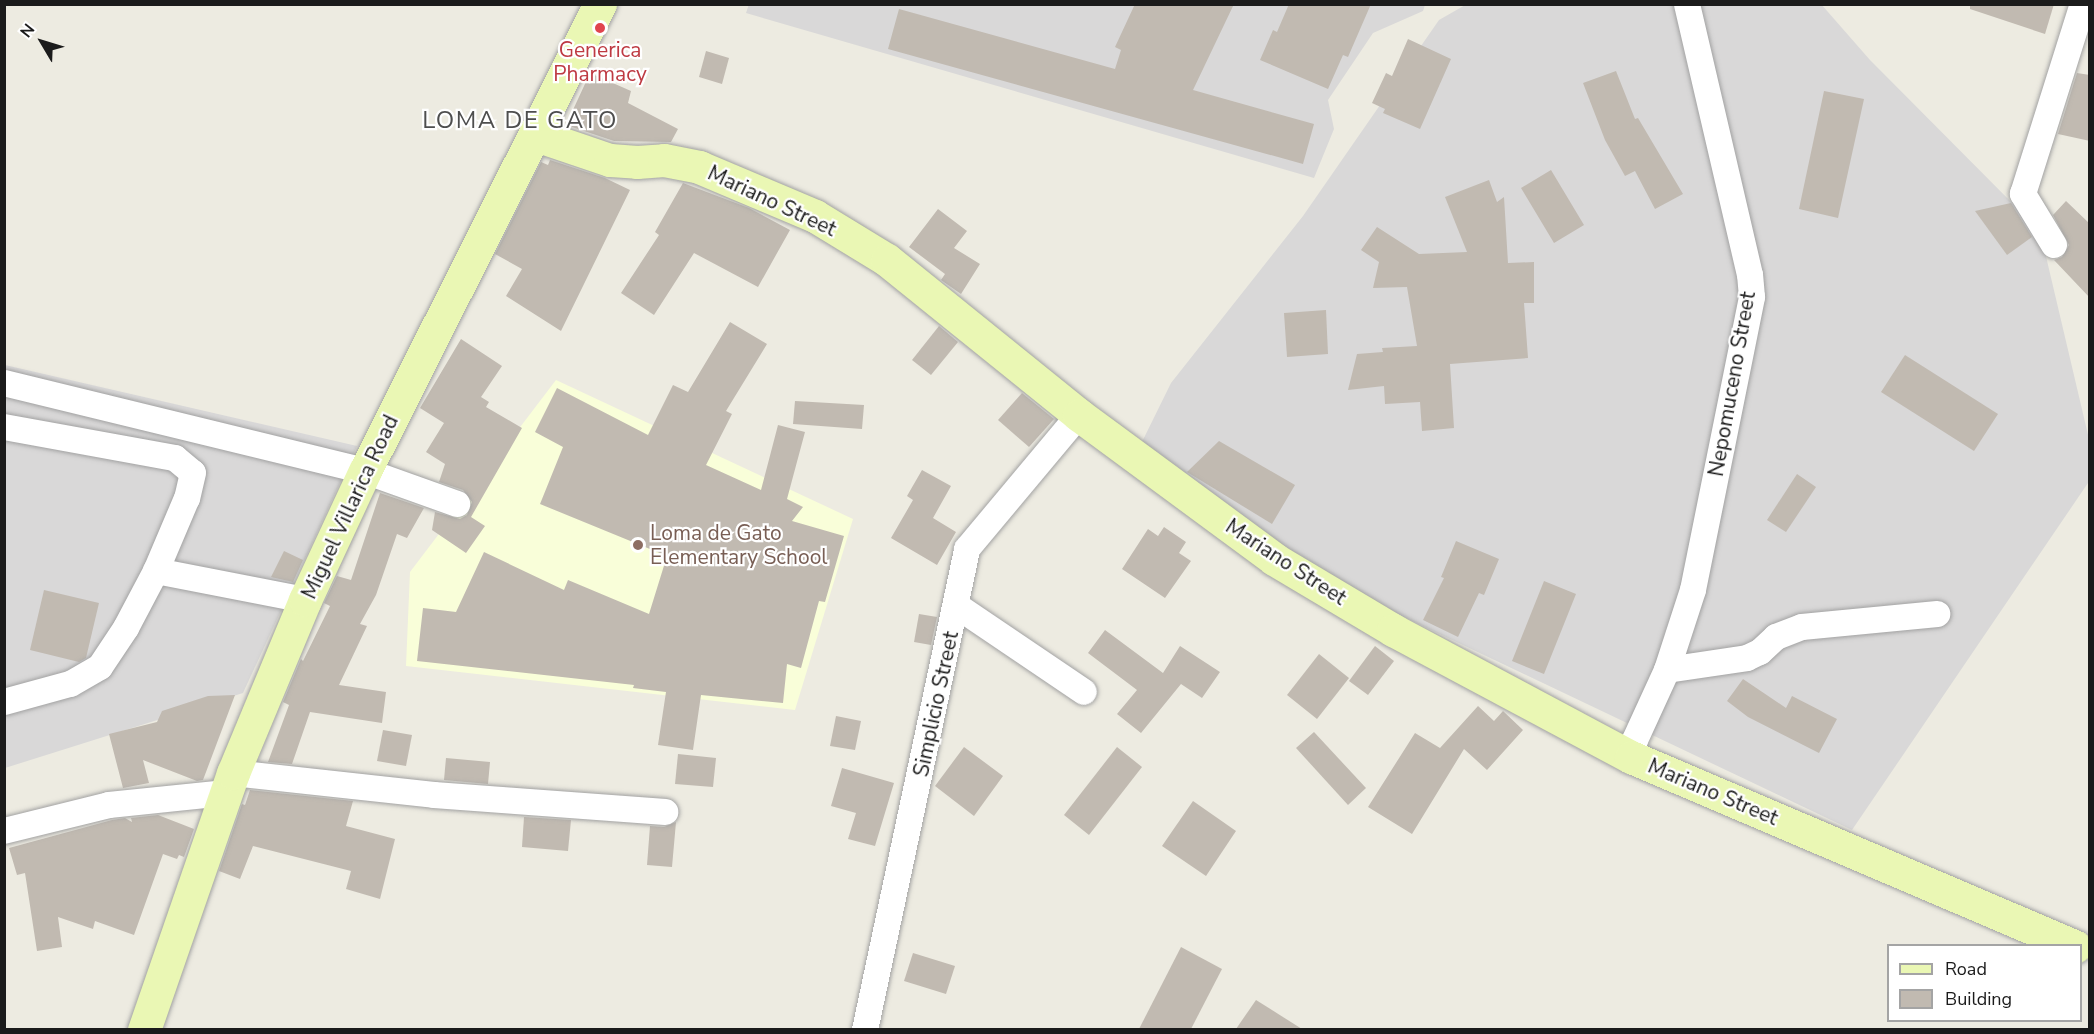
<!DOCTYPE html>
<style>
body{margin:0}
#map{position:relative;width:2094px;height:1034px;overflow:hidden;background:#edebe1;font-family:"Nunito Sans",sans-serif}
div>[style]{position:absolute}
[style*='--x']{left:calc(var(--x)*1px);top:calc(var(--y)*1px);width:calc(var(--w)*1px);rotate:calc(var(--a)*1deg)}
.residential>*{inset:0;background:#d9d8d8}
.education>*{inset:0;background:#f9fed9}
.building>*{inset:0;background:#c1bab1}
.roads{filter:drop-shadow(0 0 2px #a2a2a2) drop-shadow(0 0 2px #a2a2a2)}
.street>*{height:26px;margin:-13px;padding:0 13px;transform-origin:13px;border-radius:13px;background:#fff}
.secondary>*{height:33px;margin:-16.5px;padding:0 16.5px;transform-origin:16.5px;border-radius:16.5px;background:#eaf7b4}
.dots>*{width:16px;height:16px;translate:-50% -50%;box-sizing:border-box;border:3px solid #fff;border-radius:50%}
span{translate:-50% -50%;white-space:nowrap;text-align:center;line-height:1.15;-webkit-text-stroke:4.5px #fff;paint-order:stroke}
.health-label{font-size:21px;color:#be3a42}
.street-label{font-size:21px;color:#1b1b1b}
.education-label{font-size:21px;color:#785e54}
.left{translate:0 -50%;text-align:left}
.quarter-label{font-size:24px;color:#4e4e4e;letter-spacing:1.5px}
.frame{position:absolute;inset:0;border:6px solid #1b1b1b;pointer-events:none}
.legend{position:absolute;left:1887px;top:944px;width:195px;height:78px;box-sizing:border-box;background:#fff;border:2px solid #a4a4a4;margin:0;padding:8px 10px;list-style:none;font-size:18px;color:#1b1b1b}
.legend li{display:flex;align-items:center;gap:12px;height:30px}
.legend b{width:30px;border:2px solid #a4a4a4}
.north{position:absolute;left:12px;top:12px;width:60px;height:60px;-webkit-text-stroke:4px #fff;paint-order:stroke;rotate:308deg;font-size:16px;font-weight:700;line-height:24px;text-align:center;color:#1b1b1b}
.north::after{content:'';display:block;margin:auto;width:21px;height:27px;background:#1b1b1b;clip-path:polygon(50% 0,100% 100%,50% 72%,0 100%)}
</style>
<div id="map">
<div class="residential">
<i style="clip-path:polygon(749px 4px,1425px 5px,1423px 11px,1373px 33px,1328px 100px,1334px 129px,1314px 178px,746px 13px)"></i>
<i style="clip-path:polygon(1467px 4px,1821px 4px,1870px 60px,2040px 231px,2089px 439px,2090px 480px,1852px 830px,1320px 577px,1140px 446px,1171px 383px,1303px 216px,1439px 20px)"></i>
<i style="clip-path:polygon(5px 365px,357px 446px,243px 693px,5px 768px)"></i>
</div>
<div class="education">
<i style="clip-path:polygon(556px 380px,853px 519px,795px 710px,406px 666px,410px 572px)"></i>
</div>
<div class="building">
<i style="clip-path:polygon(1135px 4px,1234px 4px,1193px 90px,1314px 124px,1303px 164px,888px 49px,899px 9px,1115px 69px,1121px 50px,1115px 47px)"></i>
<i style="clip-path:polygon(1289px 4px,1371px 4px,1348px 57px,1343px 55px,1328px 89px,1260px 60px,1273px 30px,1277px 32px)"></i>
<i style="clip-path:polygon(1970px 4px,2054px 4px,2045px 34px,1970px 9px)"></i>
<i style="clip-path:polygon(1408px 39px,1451px 59px,1420px 129px,1383px 113px,1385px 109px,1372px 103px,1386px 73px,1392px 76px)"></i>
<i style="clip-path:polygon(706px 51px,729px 58px,722px 84px,699px 77px)"></i>
<i style="clip-path:polygon(1616px 71px,1635px 119px,1638px 118px,1683px 194px,1655px 209px,1635px 171px,1625px 176px,1605px 140px,1583px 83px)"></i>
<i style="clip-path:polygon(590px 73px,631px 91px,628px 103px,678px 129px,671px 142px,614px 141px,566px 125px)"></i>
<i style="clip-path:polygon(2077px 73px,2090px 75px,2090px 141px,2058px 134px)"></i>
<i style="clip-path:polygon(1824px 91px,1864px 99px,1838px 218px,1799px 209px)"></i>
<i style="clip-path:polygon(550px 160px,605px 178px,630px 190px,561px 331px,506px 296px,522px 269px,495px 254px,541px 162px,548px 165px)"></i>
<i style="clip-path:polygon(1551px 170px,1584px 225px,1554px 243px,1521px 188px)"></i>
<i style="clip-path:polygon(1489px 180px,1497px 202px,1504px 197px,1508px 263px,1534px 262px,1534px 303px,1524px 303px,1528px 358px,1450px 364px,1454px 428px,1422px 431px,1420px 402px,1385px 404px,1384px 386px,1348px 390px,1357px 354px,1383px 352px,1382px 348px,1417px 346px,1407px 287px,1373px 288px,1379px 262px,1361px 250px,1377px 227px,1419px 254px,1467px 252px,1445px 197px)"></i>
<i style="clip-path:polygon(683px 183px,749px 208px,790px 230px,758px 287px,694px 253px,654px 315px,621px 293px,659px 235px,655px 232px)"></i>
<i style="clip-path:polygon(2066px 201px,2090px 224px,2090px 298px,2054px 260px,2062px 257px,2069px 245px,2053px 215px)"></i>
<i style="clip-path:polygon(2011px 203px,2032px 237px,2007px 255px,1975px 211px)"></i>
<i style="clip-path:polygon(938px 209px,967px 231px,954px 248px,980px 264px,961px 294px,941px 280px,945px 274px,909px 247px)"></i>
<i style="clip-path:polygon(1326px 310px,1328px 354px,1287px 357px,1284px 313px)"></i>
<i style="clip-path:polygon(730px 322px,767px 344px,726px 411px,732px 414px,706px 465px,761px 490px,778px 425px,805px 432px,787px 499px,803px 507px,792px 521px,844px 536px,825px 602px,819px 601px,801px 668px,787px 664px,783px 703px,701px 695px,693px 750px,658px 745px,666px 692px,633px 688px,634px 685px,417px 661px,423px 608px,456px 612px,484px 552px,564px 590px,568px 580px,649px 614px,667px 556px,540px 504px,563px 447px,535px 432px,557px 388px,648px 435px,673px 385px,688px 392px)"></i>
<i style="clip-path:polygon(939px 326px,958px 342px,931px 375px,912px 360px)"></i>
<i style="clip-path:polygon(461px 339px,502px 366px,481px 397px,489px 402px,486px 407px,522px 428px,471px 517px,485px 526px,466px 553px,432px 530px,435px 512px,460px 519px,467px 515px,472px 502px,463px 490px,439px 482px,445px 464px,426px 452px,444px 423px,420px 408px)"></i>
<i style="clip-path:polygon(1905px 355px,1998px 414px,1974px 451px,1881px 392px)"></i>
<i style="clip-path:polygon(1022px 393px,1054px 419px,1029px 447px,998px 420px)"></i>
<i style="clip-path:polygon(795px 401px,864px 405px,862px 429px,793px 424px)"></i>
<i style="clip-path:polygon(1219px 441px,1295px 485px,1272px 524px,1187px 472px)"></i>
<i style="clip-path:polygon(922px 470px,951px 486px,933px 518px,956px 532px,937px 565px,891px 538px,913px 500px,907px 496px)"></i>
<i style="clip-path:polygon(1797px 474px,1816px 487px,1786px 532px,1767px 520px)"></i>
<i style="clip-path:polygon(380px 493px,424px 508px,407px 538px,397px 534px,376px 595px,360px 624px,367px 626px,339px 685px,386px 692px,382px 723px,310px 712px,292px 764px,268px 762px,289px 705px,283px 702px,301px 659px,303px 661px,330px 606px,324px 603px,337px 576px,351px 580px)"></i>
<i style="clip-path:polygon(1164px 527px,1186px 542px,1179px 553px,1191px 561px,1165px 598px,1122px 569px,1148px 529px,1158px 536px)"></i>
<i style="clip-path:polygon(1456px 541px,1499px 559px,1484px 595px,1479px 593px,1458px 637px,1423px 620px,1444px 578px,1441px 577px)"></i>
<i style="clip-path:polygon(284px 551px,303px 560px,293px 582px,271px 577px)"></i>
<i style="clip-path:polygon(1544px 581px,1576px 594px,1544px 674px,1512px 661px)"></i>
<i style="clip-path:polygon(44px 590px,99px 603px,86px 658px,79px 662px,30px 650px)"></i>
<i style="clip-path:polygon(919px 614px,937px 617px,931px 645px,914px 642px)"></i>
<i style="clip-path:polygon(1105px 630px,1163px 673px,1180px 646px,1220px 672px,1202px 698px,1181px 684px,1141px 733px,1117px 714px,1137px 690px,1088px 653px)"></i>
<i style="clip-path:polygon(1375px 646px,1394px 661px,1368px 695px,1349px 681px)"></i>
<i style="clip-path:polygon(1319px 654px,1349px 678px,1317px 719px,1287px 695px)"></i>
<i style="clip-path:polygon(1743px 679px,1786px 708px,1792px 696px,1837px 719px,1819px 753px,1748px 717px,1727px 701px)"></i>
<i style="clip-path:polygon(235px 695px,203px 780px,197px 781px,143px 760px,149px 783px,123px 788px,109px 734px,157px 722px,162px 711px,208px 696px)"></i>
<i style="clip-path:polygon(1478px 706px,1494px 721px,1503px 711px,1523px 730px,1487px 770px,1464px 749px,1412px 834px,1368px 807px,1415px 733px,1440px 748px)"></i>
<i style="clip-path:polygon(836px 716px,861px 721px,855px 750px,830px 746px)"></i>
<i style="clip-path:polygon(383px 730px,412px 735px,406px 766px,377px 761px)"></i>
<i style="clip-path:polygon(1314px 732px,1366px 788px,1348px 805px,1296px 748px)"></i>
<i style="clip-path:polygon(964px 747px,1003px 776px,974px 816px,935px 786px)"></i>
<i style="clip-path:polygon(1117px 747px,1142px 767px,1089px 835px,1064px 815px)"></i>
<i style="clip-path:polygon(678px 754px,716px 758px,713px 787px,675px 784px)"></i>
<i style="clip-path:polygon(446px 758px,490px 762px,488px 784px,444px 780px)"></i>
<i style="clip-path:polygon(842px 768px,894px 783px,875px 846px,848px 839px,856px 813px,831px 806px)"></i>
<i style="clip-path:polygon(250px 790px,353px 801px,346px 826px,395px 839px,380px 899px,346px 889px,351px 871px,253px 846px,240px 879px,219px 871px,242px 804px,245px 805px)"></i>
<i style="clip-path:polygon(1193px 801px,1236px 831px,1206px 876px,1162px 846px)"></i>
<i style="clip-path:polygon(158px 815px,194px 829px,184px 857px,179px 855px,177px 859px,163px 854px,134px 935px,95px 921px,93px 929px,58px 917px,62px 947px,37px 951px,25px 873px,17px 875px,9px 848px,112px 820px,125px 818px,132px 822px,131px 818px)"></i>
<i style="clip-path:polygon(524px 817px,571px 820px,568px 851px,522px 847px)"></i>
<i style="clip-path:polygon(676px 822px,672px 867px,647px 865px,650px 826px,664px 827px)"></i>
<i style="clip-path:polygon(1181px 947px,1222px 969px,1191px 1029px,1139px 1029px)"></i>
<i style="clip-path:polygon(913px 953px,955px 966px,946px 994px,904px 981px)"></i>
<i style="clip-path:polygon(1256px 1000px,1302px 1029px,1236px 1029px)"></i>
</div>
<div class="roads">
<div class="street">
<i style="--x:2054;--y:245;--w:60;--a:-121.3"></i>
<i style="--x:2023;--y:194;--w:199;--a:-72.5"></i>
<i style="--x:4;--y:383;--w:372;--a:13.7"></i>
<i style="--x:365;--y:471;--w:98;--a:19.7"></i>
<i style="--x:4;--y:427;--w:174;--a:10.3"></i>
<i style="--x:175;--y:458;--w:23;--a:40"></i>
<i style="--x:193;--y:473;--w:26;--a:103"></i>
<i style="--x:187;--y:498;--w:79;--a:113"></i>
<i style="--x:156;--y:571;--w:64;--a:117.8"></i>
<i style="--x:126;--y:628;--w:47;--a:123.7"></i>
<i style="--x:100;--y:667;--w:34;--a:150"></i>
<i style="--x:70;--y:684;--w:68;--a:164.7"></i>
<i style="--x:156;--y:571;--w:152;--a:11"></i>
<i style="--x:957;--y:606;--w:153;--a:34.1"></i>
<i style="--x:1667;--y:670;--w:81;--a:-8.5"></i>
<i style="--x:1747;--y:658;--w:14;--a:-25"></i>
<i style="--x:1760;--y:652;--w:22;--a:-43"></i>
<i style="--x:1776;--y:637;--w:28;--a:-21"></i>
<i style="--x:1802;--y:627;--w:136;--a:-5.5"></i>
<i style="--x:1631;--y:757;--w:17;--a:-77"></i>
<i style="--x:1635;--y:740;--w:77;--a:-65.4"></i>
<i style="--x:1667;--y:670;--w:84;--a:-72"></i>
<i style="--x:1693;--y:590;--w:299;--a:-78.6"></i>
<i style="--x:1752;--y:297;--w:22;--a:-95"></i>
<i style="--x:1750;--y:275;--w:278;--a:-103.1"></i>
<i style="--x:233;--y:773;--w:202;--a:6.2"></i>
<i style="--x:434;--y:795;--w:232;--a:4.2"></i>
<i style="--x:4;--y:831;--w:108;--a:-13.9"></i>
<i style="--x:109;--y:805;--w:118;--a:-5.9"></i>
<i style="--x:865;--y:1030;--w:492;--a:-78"></i>
<i style="--x:967;--y:549;--w:175;--a:-50.1"></i>
</div>
<div class="secondary">
<i style="--x:536;--y:135;--w:78;--a:18.7"></i>
<i style="--x:610;--y:160;--w:27;--a:4"></i>
<i style="--x:637;--y:162;--w:27;--a:-4"></i>
<i style="--x:664;--y:160;--w:36;--a:11"></i>
<i style="--x:699;--y:167;--w:126;--a:22.9"></i>
<i style="--x:815;--y:216;--w:84;--a:31.4"></i>
<i style="--x:887;--y:260;--w:247;--a:38.9"></i>
<i style="--x:1079;--y:415;--w:242;--a:36.4"></i>
<i style="--x:1274;--y:559;--w:139;--a:30.8"></i>
<i style="--x:1393;--y:630;--w:270;--a:28.1"></i>
<i style="--x:1631;--y:757;--w:483;--a:23.1"></i>
<i style="--x:144;--y:1030;--w:272;--a:-70.9"></i>
<i style="--x:233;--y:773;--w:187;--a:-67.4"></i>
<i style="--x:305;--y:600;--w:142;--a:-65.1"></i>
<i style="--x:365;--y:471;--w:523;--a:-63.29"></i>
</div>
</div>
<div class="dots">
<i style="left:600px;top:28px;background:#e0444e"></i>
<i style="left:638px;top:545px;background:#8d6e63"></i>
</div>
<div class="health-label">
<span style="left:600px;top:62px">Generica<br>Pharmacy</span>
</div>
<div class="street-label">
<span style="left:772px;top:201px;rotate:25deg">Mariano Street</span>
<span style="left:1732px;top:384px;rotate:-80deg">Nepomuceno Street</span>
<span style="left:350px;top:507px;rotate:-65deg">Miguel Villarica Road</span>
<span style="left:1286px;top:562px;rotate:33deg">Mariano Street</span>
<span style="left:936px;top:704px;rotate:-78deg">Simplicio Street</span>
<span style="left:1713px;top:792px;rotate:23deg">Mariano Street</span>
</div>
<div class="education-label">
<span class="left" style="left:650px;top:545px">Loma de Gato<br>Elementary School</span>
</div>
<div class="quarter-label">
<span style="left:520px;top:121px">LOMA DE GATO</span>
</div>
<div class="frame"></div>
<ul class="legend">
<li><b style="height:8px;background:#eaf7b4"></b>Road</li>
<li><b style="height:16px;background:#c1bab1"></b>Building</li>
</ul>
<div class="north">N</div>
</div>
